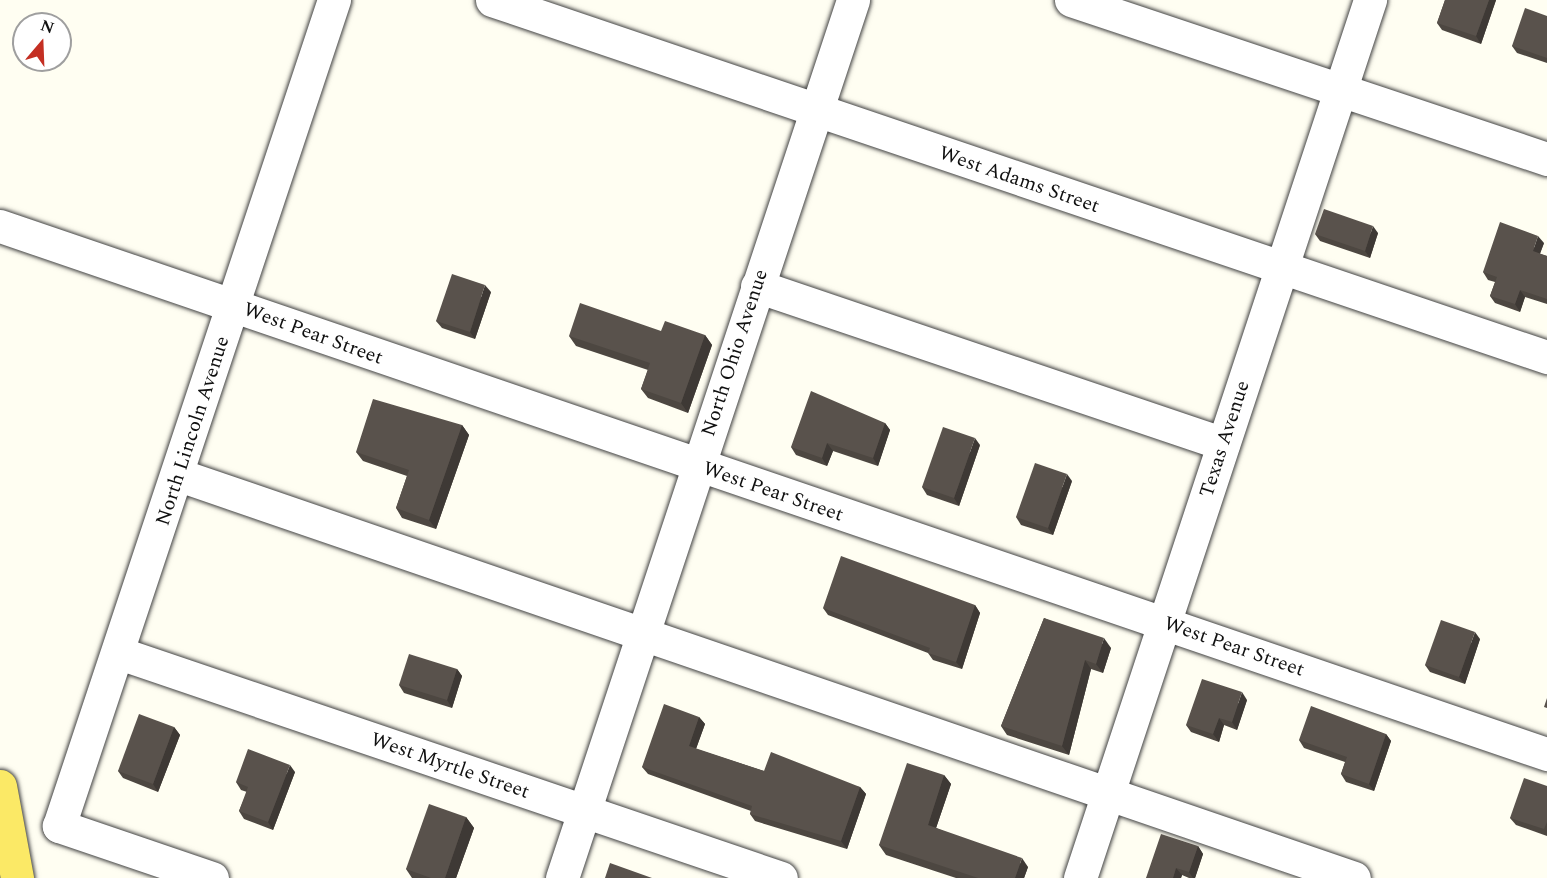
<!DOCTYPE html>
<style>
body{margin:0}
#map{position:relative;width:1547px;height:878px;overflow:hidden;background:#fffef2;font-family:Spectral,serif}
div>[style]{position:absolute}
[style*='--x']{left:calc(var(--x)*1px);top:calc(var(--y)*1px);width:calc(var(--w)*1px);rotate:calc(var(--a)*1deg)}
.roads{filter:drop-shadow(0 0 2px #434343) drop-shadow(0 0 2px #434343)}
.minor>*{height:33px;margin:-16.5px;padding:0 16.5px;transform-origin:16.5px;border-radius:16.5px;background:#fff}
.major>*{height:33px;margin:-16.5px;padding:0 16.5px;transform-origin:16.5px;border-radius:16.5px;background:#fbe966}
.wall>*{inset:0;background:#4d4741}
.shaded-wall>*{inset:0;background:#3e3935}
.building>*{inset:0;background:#59524c}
span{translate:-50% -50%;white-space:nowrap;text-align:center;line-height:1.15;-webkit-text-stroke:6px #fff;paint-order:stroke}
.street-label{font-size:20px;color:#101010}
.north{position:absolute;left:12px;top:12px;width:60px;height:60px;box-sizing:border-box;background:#fff;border:2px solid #9f9f9f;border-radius:50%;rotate:19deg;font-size:16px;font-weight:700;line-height:24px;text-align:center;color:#101010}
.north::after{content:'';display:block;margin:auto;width:21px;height:27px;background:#c42f23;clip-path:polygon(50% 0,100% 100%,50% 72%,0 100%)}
</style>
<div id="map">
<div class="roads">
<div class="minor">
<i style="--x:492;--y:0;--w:1114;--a:18.7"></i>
<i style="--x:1071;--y:0;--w:502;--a:18.47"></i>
<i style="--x:0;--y:226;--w:1635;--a:18.85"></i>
<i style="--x:757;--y:286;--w:492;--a:18.7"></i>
<i style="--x:179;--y:475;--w:1242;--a:18.93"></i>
<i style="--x:119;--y:653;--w:699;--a:18.77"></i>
<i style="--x:212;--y:878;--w:162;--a:-161.2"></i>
<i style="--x:59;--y:826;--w:871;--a:-71.59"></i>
<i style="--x:562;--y:878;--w:925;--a:-71.66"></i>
<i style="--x:1080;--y:878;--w:925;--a:-71.72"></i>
</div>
<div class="major">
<i style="--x:0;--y:786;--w:94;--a:79.5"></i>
</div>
</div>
<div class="wall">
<i style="clip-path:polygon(1445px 0,1496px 0,1481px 44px,1442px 30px,1437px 23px)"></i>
<i style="clip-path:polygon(1547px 16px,1547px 63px,1517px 53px,1512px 46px)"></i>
<i style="clip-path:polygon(1378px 233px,1370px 258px,1320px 241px,1315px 234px)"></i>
<i style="clip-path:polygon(1544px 243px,1540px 254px,1547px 256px,1547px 304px,1525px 297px,1520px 312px,1495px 303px,1490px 296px,1495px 282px,1488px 280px,1483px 272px)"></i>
<i style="clip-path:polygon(491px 292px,475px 339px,442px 328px,436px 321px)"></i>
<i style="clip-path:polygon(705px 335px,712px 345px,688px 413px,648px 398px,641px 389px,648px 370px,576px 346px,569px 336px)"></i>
<i style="clip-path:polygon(885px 423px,890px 430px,878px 466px,833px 451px,827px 466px,796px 455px,791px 447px)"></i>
<i style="clip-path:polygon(462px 425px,469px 435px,436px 529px,402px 518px,396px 508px,407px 476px,363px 461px,356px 452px)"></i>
<i style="clip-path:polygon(980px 445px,959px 506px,927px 495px,922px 487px)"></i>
<i style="clip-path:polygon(1072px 481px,1053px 535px,1021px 525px,1016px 517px)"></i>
<i style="clip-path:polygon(975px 605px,980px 613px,962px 669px,933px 660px,928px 653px,828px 615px,823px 608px)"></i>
<i style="clip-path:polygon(1044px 618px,1111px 648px,1103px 673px,1091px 669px,1069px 755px,1007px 735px,1001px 726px)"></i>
<i style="clip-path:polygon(1480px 639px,1465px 684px,1430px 672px,1425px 665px)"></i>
<i style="clip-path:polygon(457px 669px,462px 676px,452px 708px,404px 693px,399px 685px)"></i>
<i style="clip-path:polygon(1247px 700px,1237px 730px,1224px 725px,1219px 742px,1191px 732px,1186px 725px)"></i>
<i style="clip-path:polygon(699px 717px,705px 724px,696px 749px,764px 771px,860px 787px,866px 794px,847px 849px,755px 821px,750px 814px,751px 811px,648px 774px,642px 767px)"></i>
<i style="clip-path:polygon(174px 727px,180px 735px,158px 792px,123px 778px,118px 771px)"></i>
<i style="clip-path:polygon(1386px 734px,1391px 741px,1374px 791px,1346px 782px,1341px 774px,1345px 762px,1304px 748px,1299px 740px)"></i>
<i style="clip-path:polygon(295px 772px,273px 830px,244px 819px,239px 811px,247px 792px,241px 790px,236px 782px)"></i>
<i style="clip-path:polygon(944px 775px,951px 784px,936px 828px,1028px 867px,1024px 878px,956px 878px,886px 855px,879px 845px)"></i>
<i style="clip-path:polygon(1547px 786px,1547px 836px,1516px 825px,1510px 818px)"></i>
<i style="clip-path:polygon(466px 817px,474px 828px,456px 878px,412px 878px,406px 869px)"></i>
<i style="clip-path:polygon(1198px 846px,1203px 854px,1195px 878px,1189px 878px,1182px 875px,1181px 878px,1146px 878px)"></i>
</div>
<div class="shaded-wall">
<i style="clip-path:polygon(1489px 0,1496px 0,1481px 44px,1476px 36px)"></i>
<i style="clip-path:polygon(1373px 226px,1378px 233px,1370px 258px,1365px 251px)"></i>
<i style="clip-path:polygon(1538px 236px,1544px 243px,1538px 258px,1533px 251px)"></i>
<i style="clip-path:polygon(485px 285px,491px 292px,475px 339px,470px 332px)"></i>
<i style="clip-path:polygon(1520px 290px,1525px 297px,1520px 312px,1515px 304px)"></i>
<i style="clip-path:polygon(705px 335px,712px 345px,688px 413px,681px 403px)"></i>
<i style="clip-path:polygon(885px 423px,890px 430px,878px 466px,873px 458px)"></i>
<i style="clip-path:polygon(462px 425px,469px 435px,436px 529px,429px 520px)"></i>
<i style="clip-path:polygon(975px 438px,980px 445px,959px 506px,954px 498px)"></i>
<i style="clip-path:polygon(827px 443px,833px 451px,827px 466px,822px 458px)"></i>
<i style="clip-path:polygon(1067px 474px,1072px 481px,1053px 535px,1048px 528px)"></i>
<i style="clip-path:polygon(975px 605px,980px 613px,962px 669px,956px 662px)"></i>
<i style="clip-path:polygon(1475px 632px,1480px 639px,1465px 684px,1459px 677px)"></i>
<i style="clip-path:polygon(1104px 638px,1111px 648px,1103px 673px,1096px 664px)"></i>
<i style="clip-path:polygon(1085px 660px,1091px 669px,1069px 755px,1062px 746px)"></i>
<i style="clip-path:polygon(457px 669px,462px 676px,452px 708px,447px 700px)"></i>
<i style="clip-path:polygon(1242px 692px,1247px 700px,1237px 730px,1232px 722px)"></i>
<i style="clip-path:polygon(699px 717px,705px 724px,694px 754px,689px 746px)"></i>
<i style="clip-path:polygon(1219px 718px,1224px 725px,1219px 742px,1213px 734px)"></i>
<i style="clip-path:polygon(174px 727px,180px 735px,158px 792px,153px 784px)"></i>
<i style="clip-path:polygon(1386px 734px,1391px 741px,1374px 791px,1369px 784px)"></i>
<i style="clip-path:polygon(290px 765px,295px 772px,273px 830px,268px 822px)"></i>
<i style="clip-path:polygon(944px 775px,951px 784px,934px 834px,928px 825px)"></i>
<i style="clip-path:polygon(860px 787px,866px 794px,847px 849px,841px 841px)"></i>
<i style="clip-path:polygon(466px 817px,474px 828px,456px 878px,445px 878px)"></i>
<i style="clip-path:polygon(1198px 846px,1203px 854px,1195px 878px,1193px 878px,1189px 872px)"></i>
<i style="clip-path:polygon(1022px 858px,1028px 867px,1024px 878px,1015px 878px)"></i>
<i style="clip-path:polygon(1176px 868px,1182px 875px,1181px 878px,1173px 878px)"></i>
</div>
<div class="building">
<i style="clip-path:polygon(1445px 0,1489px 0,1476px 36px,1437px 23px)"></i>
<i style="clip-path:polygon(1525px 8px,1547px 16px,1547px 58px,1512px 46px)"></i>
<i style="clip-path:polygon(1324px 209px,1373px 226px,1365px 251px,1315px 234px)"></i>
<i style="clip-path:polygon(1500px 222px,1538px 236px,1533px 251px,1547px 256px,1547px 299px,1520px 290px,1515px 304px,1490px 296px,1497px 277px,1483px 272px)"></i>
<i style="clip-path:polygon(452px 274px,485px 285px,470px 332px,436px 321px)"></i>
<i style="clip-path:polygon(580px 303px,661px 331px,665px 321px,705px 335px,681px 403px,641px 389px,650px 363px,569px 336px)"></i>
<i style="clip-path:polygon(811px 391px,885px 423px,873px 458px,827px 443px,822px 458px,791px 447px)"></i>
<i style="clip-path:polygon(373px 399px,462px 425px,429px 520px,396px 508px,409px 470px,356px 452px)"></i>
<i style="clip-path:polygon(943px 427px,975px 438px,954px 498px,922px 487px)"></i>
<i style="clip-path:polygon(1035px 463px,1067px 474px,1048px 528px,1016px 517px)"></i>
<i style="clip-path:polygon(841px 556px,975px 605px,956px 662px,928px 653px,930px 648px,823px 608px)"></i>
<i style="clip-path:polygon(1044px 618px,1104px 638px,1096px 664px,1085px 660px,1062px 746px,1001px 726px)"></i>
<i style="clip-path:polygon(1441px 620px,1475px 632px,1459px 677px,1425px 665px)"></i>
<i style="clip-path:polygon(409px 654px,457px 669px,447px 700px,399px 685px)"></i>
<i style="clip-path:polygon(1202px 679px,1242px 692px,1232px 722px,1219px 718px,1213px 734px,1186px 725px)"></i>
<i style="clip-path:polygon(1547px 698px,1547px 708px,1544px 707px)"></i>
<i style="clip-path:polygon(664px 704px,699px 717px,689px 746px,764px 771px,771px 752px,860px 787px,841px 841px,750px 814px,752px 806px,642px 767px)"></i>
<i style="clip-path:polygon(1311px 706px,1386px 734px,1369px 784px,1341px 774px,1347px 757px,1299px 740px)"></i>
<i style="clip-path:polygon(139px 714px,174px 727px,153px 784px,118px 771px)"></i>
<i style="clip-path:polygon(248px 749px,290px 765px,268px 822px,239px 811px,248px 787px,236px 782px)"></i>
<i style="clip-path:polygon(907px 763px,944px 775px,928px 825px,1022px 858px,1015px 878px,978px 878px,879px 845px)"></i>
<i style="clip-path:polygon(1524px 778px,1547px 786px,1547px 822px,1544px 829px,1510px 818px)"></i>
<i style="clip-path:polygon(429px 804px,466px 817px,445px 878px,431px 878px,406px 869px)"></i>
<i style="clip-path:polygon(1161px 834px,1198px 846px,1189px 872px,1176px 868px,1173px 878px,1146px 878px)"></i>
<i style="clip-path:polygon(610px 863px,652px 878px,605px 878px)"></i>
</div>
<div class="street-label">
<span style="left:1019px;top:180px;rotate:19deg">West Adams Street</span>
<span style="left:313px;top:334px;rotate:20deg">West Pear Street</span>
<span style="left:735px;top:353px;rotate:-72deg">North Ohio Avenue</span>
<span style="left:193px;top:431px;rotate:-72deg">North Lincoln Avenue</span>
<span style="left:1225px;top:439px;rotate:-72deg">Texas Avenue</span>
<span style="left:773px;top:492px;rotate:19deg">West Pear Street</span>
<span style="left:1234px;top:647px;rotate:19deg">West Pear Street</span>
<span style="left:450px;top:766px;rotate:19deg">West Myrtle Street</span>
</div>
<div class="north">N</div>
</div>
